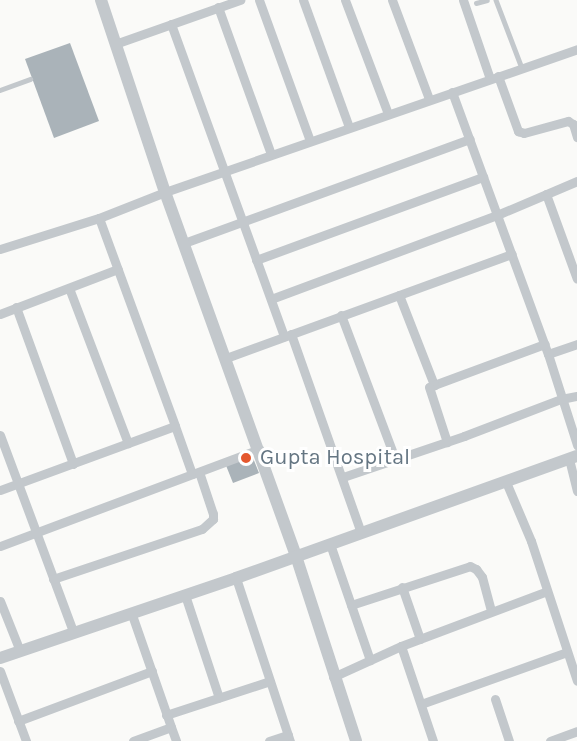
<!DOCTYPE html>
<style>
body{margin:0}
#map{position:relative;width:577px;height:741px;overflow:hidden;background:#fafaf8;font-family:Karla,sans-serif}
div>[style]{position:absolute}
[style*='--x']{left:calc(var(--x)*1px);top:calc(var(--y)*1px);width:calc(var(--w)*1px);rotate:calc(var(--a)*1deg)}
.building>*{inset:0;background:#aab3b9}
.service>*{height:4.5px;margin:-2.25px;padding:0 2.25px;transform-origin:2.25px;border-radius:2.25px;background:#c3c8cc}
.minor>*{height:9px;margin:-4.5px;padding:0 4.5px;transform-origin:4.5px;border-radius:4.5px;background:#c3c8cc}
.tertiary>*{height:12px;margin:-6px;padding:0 6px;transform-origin:6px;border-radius:6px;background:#c3c8cc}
.dots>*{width:16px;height:16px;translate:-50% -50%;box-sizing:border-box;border:3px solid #fff;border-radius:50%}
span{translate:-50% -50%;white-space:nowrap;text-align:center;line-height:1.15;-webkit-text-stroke:6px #fff;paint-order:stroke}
.poi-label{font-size:22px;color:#657683}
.left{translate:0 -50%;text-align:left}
</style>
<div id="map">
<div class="building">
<i style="clip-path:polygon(70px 43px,99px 121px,54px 138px,25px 59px)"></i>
<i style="clip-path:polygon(251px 453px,259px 473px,233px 483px,225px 463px)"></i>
</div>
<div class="service">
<i style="--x:496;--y:0;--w:73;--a:69.1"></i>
<i style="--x:476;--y:3;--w:11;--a:-15"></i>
<i style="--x:0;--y:90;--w:32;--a:-20"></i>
</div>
<div class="minor">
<i style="--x:259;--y:0;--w:150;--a:70.1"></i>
<i style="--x:303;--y:0;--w:135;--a:70.1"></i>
<i style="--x:345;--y:0;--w:122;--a:69.3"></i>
<i style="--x:392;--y:0;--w:106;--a:69.5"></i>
<i style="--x:463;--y:0;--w:83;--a:71.1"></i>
<i style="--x:218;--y:7;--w:156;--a:70.2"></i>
<i style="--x:171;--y:24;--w:332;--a:70.1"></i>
<i style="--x:115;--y:44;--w:133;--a:-19.4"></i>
<i style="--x:498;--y:76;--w:59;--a:70"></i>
<i style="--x:518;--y:131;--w:6;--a:18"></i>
<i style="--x:524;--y:133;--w:46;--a:-15.3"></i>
<i style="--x:568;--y:121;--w:6;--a:31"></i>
<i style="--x:573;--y:124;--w:14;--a:73"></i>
<i style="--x:452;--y:92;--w:279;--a:69.9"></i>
<i style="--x:548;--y:354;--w:31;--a:-19"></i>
<i style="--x:546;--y:194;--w:90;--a:70"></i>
<i style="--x:99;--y:218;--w:221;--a:69.9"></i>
<i style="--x:184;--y:243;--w:304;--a:-20"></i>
<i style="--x:0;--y:249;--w:104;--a:-17.4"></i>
<i style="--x:99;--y:218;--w:71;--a:-21.5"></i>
<i style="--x:165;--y:192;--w:436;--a:-19.1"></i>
<i style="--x:256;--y:260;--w:242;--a:-20.1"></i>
<i style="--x:69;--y:288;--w:166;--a:69.2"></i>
<i style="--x:399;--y:295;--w:97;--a:68.7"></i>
<i style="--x:434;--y:385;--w:118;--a:-20.3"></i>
<i style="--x:271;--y:299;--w:241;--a:-20.4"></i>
<i style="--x:497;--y:215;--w:87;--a:-23"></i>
<i style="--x:16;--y:307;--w:167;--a:70"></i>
<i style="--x:0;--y:314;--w:126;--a:-20.9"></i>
<i style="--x:341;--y:315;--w:154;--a:69.4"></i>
<i style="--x:291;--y:334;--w:211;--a:70.6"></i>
<i style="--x:548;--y:354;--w:96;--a:72.3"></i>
<i style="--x:226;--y:358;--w:304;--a:-20"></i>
<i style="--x:434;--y:385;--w:5;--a:158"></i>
<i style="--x:429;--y:387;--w:58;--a:71.9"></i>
<i style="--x:0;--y:435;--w:209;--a:69.6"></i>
<i style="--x:569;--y:459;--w:33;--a:76"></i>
<i style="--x:343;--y:477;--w:128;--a:-18.7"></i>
<i style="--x:464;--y:436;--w:104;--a:-20.9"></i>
<i style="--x:561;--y:399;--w:16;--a:-11"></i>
<i style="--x:506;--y:482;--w:64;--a:67"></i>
<i style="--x:531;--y:541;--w:147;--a:71.8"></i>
<i style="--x:0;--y:490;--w:186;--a:-20.1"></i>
<i style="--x:175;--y:426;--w:51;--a:70.5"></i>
<i style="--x:330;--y:544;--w:123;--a:71"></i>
<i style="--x:0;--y:546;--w:277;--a:-20.5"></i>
<i style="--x:236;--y:578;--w:172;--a:71.7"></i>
<i style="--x:53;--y:579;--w:157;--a:-18.6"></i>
<i style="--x:202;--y:529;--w:15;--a:-42"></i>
<i style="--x:213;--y:519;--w:5;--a:-90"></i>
<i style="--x:213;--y:514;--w:44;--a:-108.4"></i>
<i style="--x:402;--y:587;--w:55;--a:70.9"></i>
<i style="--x:185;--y:595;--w:108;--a:71.7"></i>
<i style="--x:0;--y:601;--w:54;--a:68.2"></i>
<i style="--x:351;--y:605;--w:125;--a:-18.1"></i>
<i style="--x:470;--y:566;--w:7;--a:27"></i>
<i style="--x:476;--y:569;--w:10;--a:53"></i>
<i style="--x:482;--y:577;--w:35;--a:75"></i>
<i style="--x:131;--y:612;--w:122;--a:70.8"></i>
<i style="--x:401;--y:646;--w:100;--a:71.4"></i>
<i style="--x:0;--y:671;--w:75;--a:69.6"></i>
<i style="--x:333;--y:677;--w:75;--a:-24.5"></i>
<i style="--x:401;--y:646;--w:156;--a:-20.6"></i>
<i style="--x:495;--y:699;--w:44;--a:71.6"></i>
<i style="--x:421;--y:704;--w:155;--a:-19.6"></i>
<i style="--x:166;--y:715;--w:109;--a:-18.1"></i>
<i style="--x:18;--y:721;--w:143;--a:-20.5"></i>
<i style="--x:133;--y:741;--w:40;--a:-20.2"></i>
<i style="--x:171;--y:727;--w:15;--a:70"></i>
<i style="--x:269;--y:741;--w:20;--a:-18"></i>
<i style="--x:550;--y:741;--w:29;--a:-20"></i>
</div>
<div class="tertiary">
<i style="--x:101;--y:0;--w:202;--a:71.6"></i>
<i style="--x:165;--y:192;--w:387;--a:70.2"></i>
<i style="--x:296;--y:556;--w:194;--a:72"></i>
<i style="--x:0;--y:658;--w:249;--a:-18.7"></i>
<i style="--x:236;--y:578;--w:362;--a:-19.7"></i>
</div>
<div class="dots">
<i style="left:246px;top:458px;background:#e4572e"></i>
</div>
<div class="poi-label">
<span class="left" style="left:260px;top:458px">Gupta Hospital</span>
</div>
</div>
